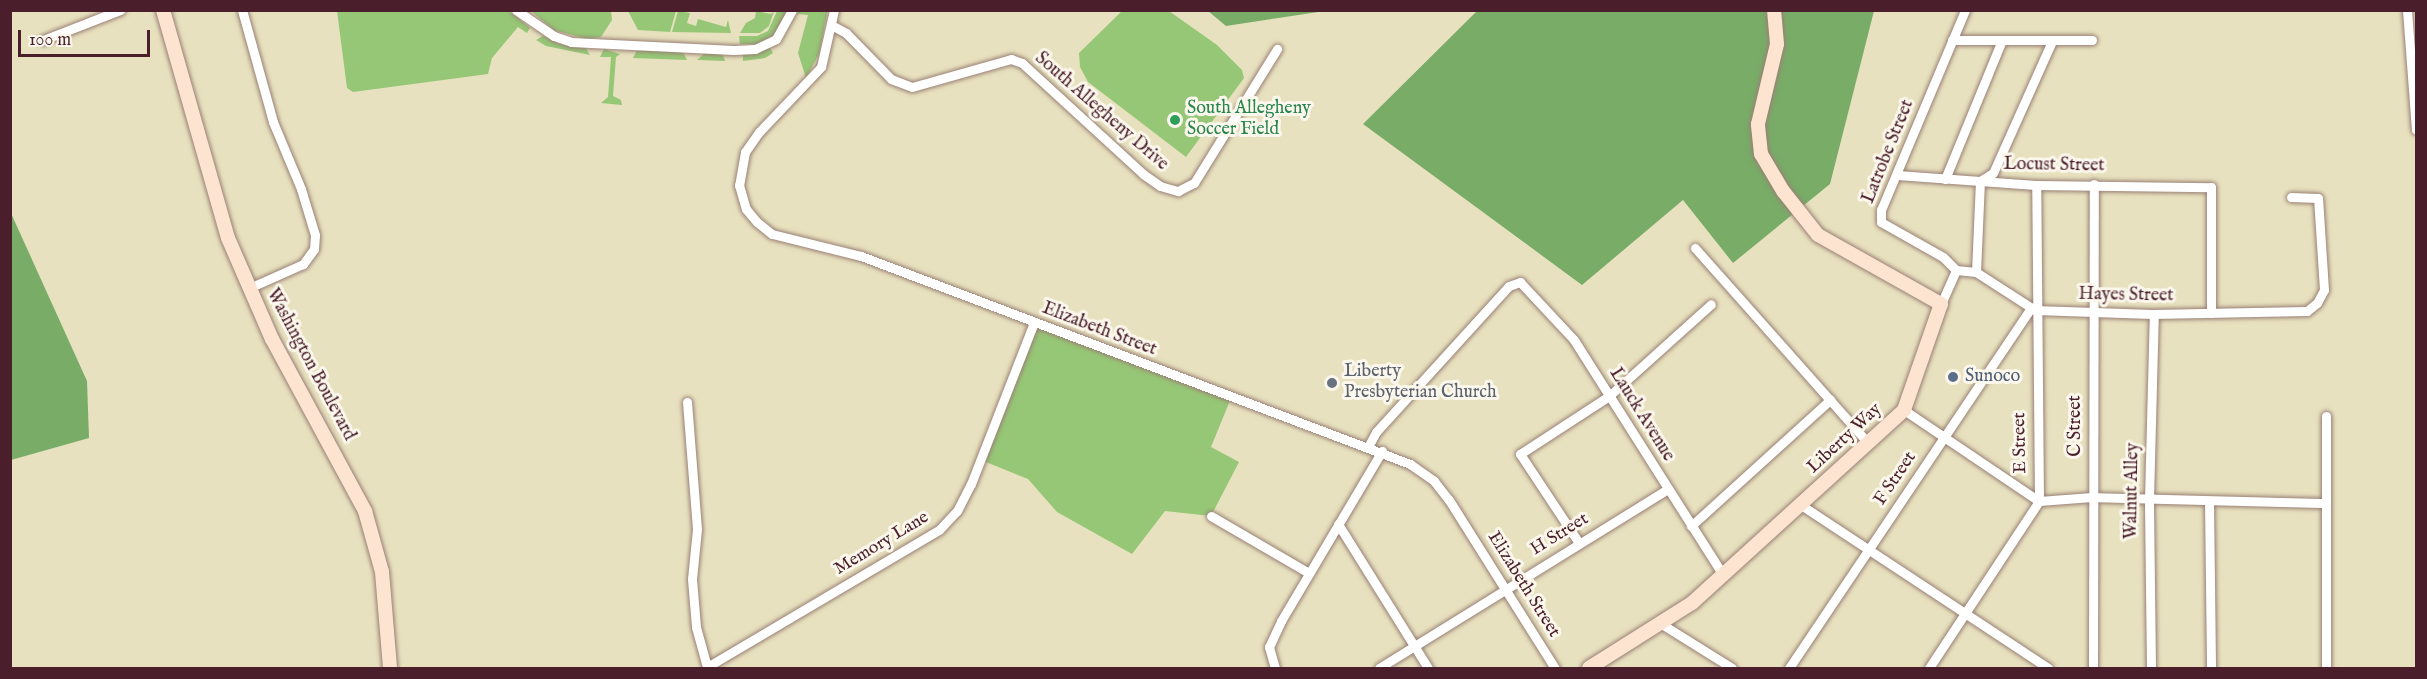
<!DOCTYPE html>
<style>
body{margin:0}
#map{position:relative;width:2427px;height:679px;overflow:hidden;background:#e8e1bf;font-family:"IM FELL English",serif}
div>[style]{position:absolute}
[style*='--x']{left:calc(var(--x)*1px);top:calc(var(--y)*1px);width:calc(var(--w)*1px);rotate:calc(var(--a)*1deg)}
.green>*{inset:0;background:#96c776}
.forest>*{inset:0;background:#78ac67}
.roads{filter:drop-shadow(0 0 2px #998075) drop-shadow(0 0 2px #998075)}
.street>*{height:9px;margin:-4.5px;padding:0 4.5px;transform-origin:4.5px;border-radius:4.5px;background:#fff}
.secondary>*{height:14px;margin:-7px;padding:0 7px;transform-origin:7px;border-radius:7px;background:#fde4d1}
.dots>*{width:16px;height:16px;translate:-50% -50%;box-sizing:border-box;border:3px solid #fbf7ec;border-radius:50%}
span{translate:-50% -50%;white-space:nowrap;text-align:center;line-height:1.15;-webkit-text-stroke:6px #fbf7ec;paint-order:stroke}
.leisure-label{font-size:18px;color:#27864d}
.left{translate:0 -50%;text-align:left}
.street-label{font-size:18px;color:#4a1f2b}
.worship-label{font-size:18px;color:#5b616d}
.service-label{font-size:18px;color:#4e5e75}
.frame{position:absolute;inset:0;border:12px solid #4a1f2b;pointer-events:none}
.scale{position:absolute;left:18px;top:30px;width:132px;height:27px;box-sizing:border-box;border:3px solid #4a1f2b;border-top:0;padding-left:8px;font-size:18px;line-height:21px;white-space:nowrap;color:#4a1f2b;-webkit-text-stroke:4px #fbf7ec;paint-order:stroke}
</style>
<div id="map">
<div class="green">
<i style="clip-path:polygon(798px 10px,827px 11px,827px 14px,819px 54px,806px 78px,798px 53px,808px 15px,797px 14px)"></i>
<i style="clip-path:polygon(337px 11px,509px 11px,530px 28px,527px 33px,518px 27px,492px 58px,488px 74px,353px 92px,347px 88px)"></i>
<i style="clip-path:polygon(531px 11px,611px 11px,612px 20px,601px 37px,587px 39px,554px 30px)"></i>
<i style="clip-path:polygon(628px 11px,676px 11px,670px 32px,638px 30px)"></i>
<i style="clip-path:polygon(678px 11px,690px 13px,687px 23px,696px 26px,698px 19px,726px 27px,728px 20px,731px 33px,672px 32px)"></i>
<i style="clip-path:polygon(756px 11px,771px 14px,774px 11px,769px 26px,760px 33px,740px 33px,746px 23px,755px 18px)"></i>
<i style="clip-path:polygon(777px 11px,787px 11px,774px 35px,757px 44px,740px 44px,739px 36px,757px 36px,768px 31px)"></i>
<i style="clip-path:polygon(1122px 11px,1169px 11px,1217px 45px,1242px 70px,1244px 78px,1186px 157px,1088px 82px,1080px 67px,1079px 53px)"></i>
<i style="clip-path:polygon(543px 36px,559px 44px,586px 48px,590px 55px,546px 46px,536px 40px)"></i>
<i style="clip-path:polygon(770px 48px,773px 53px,765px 58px,743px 61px,743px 55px)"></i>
<i style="clip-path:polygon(604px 49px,620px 54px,616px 57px,613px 96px,621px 100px,622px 105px,601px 103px,608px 97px,611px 57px,600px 57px)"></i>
<i style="clip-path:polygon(637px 50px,683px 52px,687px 60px,633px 58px)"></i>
<i style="clip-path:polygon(705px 53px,723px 55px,725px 61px,697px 60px)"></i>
<i style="clip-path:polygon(1034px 322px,1231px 398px,1211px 447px,1239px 462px,1211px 516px,1165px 511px,1132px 554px,1057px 512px,1028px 479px,981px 460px)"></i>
</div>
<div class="forest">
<i style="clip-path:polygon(1208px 11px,1325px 11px,1226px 26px)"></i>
<i style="clip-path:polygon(1477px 11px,1874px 11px,1830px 184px,1733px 263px,1683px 200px,1582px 285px,1363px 124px)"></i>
<i style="clip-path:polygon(10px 211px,87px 381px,89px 438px,11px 460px)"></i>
</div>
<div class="roads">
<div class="street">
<i style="--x:242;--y:10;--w:116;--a:74.5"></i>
<i style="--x:273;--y:122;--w:73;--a:67.3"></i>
<i style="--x:301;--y:189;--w:48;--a:73.1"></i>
<i style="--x:315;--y:235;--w:14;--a:94"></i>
<i style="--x:314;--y:249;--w:19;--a:126"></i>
<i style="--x:303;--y:264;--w:59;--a:156"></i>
<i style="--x:516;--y:10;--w:46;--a:34.4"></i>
<i style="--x:554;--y:36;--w:18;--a:19"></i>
<i style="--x:571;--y:42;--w:163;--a:2.8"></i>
<i style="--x:734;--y:50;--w:21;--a:-3"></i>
<i style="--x:755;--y:49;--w:23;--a:-25"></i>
<i style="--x:776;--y:39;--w:33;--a:-61"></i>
<i style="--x:834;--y:10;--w:58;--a:102.8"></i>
<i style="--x:821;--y:67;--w:90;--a:133.6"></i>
<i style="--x:759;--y:132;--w:24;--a:125"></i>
<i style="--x:745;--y:152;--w:34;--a:100"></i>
<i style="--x:739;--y:185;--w:25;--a:74"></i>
<i style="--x:746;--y:209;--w:17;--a:50"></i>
<i style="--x:757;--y:222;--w:19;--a:39"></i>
<i style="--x:772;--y:234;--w:92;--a:13.9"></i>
<i style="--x:861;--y:256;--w:587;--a:20.75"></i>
<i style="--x:1410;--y:464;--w:29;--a:35"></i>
<i style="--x:1434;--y:481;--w:24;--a:52"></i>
<i style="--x:1449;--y:500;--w:199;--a:57.8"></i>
<i style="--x:2407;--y:10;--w:120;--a:85.7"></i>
<i style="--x:833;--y:26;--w:15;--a:28"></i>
<i style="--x:846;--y:33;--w:64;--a:45.6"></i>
<i style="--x:891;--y:79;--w:22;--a:21"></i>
<i style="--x:912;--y:87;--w:103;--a:-15.8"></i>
<i style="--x:1011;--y:59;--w:12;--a:20"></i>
<i style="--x:1022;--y:63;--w:164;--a:42.5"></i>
<i style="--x:1143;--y:174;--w:21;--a:35"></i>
<i style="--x:1160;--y:186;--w:19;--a:16"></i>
<i style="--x:1178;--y:191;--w:18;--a:-27"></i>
<i style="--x:1194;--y:183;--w:158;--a:-58.2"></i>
<i style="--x:43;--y:40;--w:83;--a:-21.3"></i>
<i style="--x:1952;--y:40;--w:140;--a:0"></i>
<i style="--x:1897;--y:175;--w:139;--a:4.1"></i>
<i style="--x:2036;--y:185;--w:175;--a:0.7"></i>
<i style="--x:2211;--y:187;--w:126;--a:90"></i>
<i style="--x:1945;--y:179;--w:150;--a:-67.7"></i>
<i style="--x:1695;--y:248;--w:261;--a:48.4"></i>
<i style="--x:1956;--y:270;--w:20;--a:6"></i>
<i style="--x:1976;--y:272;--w:70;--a:32.8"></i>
<i style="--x:2035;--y:310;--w:117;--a:2"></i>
<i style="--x:2152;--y:314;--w:155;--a:-1.1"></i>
<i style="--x:2307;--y:311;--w:13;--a:-39"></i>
<i style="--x:2317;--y:303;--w:15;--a:-62"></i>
<i style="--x:2324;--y:290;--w:92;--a:-93.7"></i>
<i style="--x:2318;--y:198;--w:27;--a:-178"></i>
<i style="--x:1956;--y:270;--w:18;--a:-135"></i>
<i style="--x:1943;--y:257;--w:71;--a:-150.6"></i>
<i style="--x:1881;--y:222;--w:12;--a:-90"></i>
<i style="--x:1881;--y:210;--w:217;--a:-67.2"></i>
<i style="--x:1976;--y:272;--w:91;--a:-87.5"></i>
<i style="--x:1980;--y:181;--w:15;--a:-32"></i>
<i style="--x:1993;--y:173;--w:145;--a:-65.9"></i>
<i style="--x:1941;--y:304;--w:37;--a:-66"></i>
<i style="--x:687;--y:402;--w:127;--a:85.5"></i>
<i style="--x:697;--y:529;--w:50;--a:95.7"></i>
<i style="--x:692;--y:579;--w:48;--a:85.2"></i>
<i style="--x:696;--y:627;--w:41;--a:74.6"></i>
<i style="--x:707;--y:667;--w:269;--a:-30.6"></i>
<i style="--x:939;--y:530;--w:26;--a:-47"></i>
<i style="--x:957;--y:511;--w:30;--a:-63"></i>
<i style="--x:971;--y:484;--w:174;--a:-68.7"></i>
<i style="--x:1904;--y:410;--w:163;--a:34"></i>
<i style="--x:2039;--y:501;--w:53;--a:-4.3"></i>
<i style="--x:2092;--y:497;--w:234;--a:1.5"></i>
<i style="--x:1368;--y:447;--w:17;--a:-62"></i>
<i style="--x:1376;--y:432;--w:197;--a:-47.7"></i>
<i style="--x:1509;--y:286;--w:12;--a:-20"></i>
<i style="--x:1520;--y:282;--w:79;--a:47"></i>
<i style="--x:1574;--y:340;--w:278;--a:57.6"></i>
<i style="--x:2209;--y:501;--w:167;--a:89.3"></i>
<i style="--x:1801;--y:505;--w:296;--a:33.4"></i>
<i style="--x:1211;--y:516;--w:113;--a:30.2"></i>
<i style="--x:1338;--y:524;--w:170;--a:58"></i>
<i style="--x:1691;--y:526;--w:188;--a:-42.2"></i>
<i style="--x:1579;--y:543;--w:107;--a:-123.5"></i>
<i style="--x:1520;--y:454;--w:106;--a:-33.1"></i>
<i style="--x:1609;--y:396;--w:137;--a:-42"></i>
<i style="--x:1660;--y:623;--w:85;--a:32"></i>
<i style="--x:1275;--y:668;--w:22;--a:-106"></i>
<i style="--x:1269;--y:647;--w:29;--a:-65"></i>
<i style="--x:1281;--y:621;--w:198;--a:-59.3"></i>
<i style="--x:1379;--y:668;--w:340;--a:-31.8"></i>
<i style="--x:1789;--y:668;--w:434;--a:-56.1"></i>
<i style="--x:1929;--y:668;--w:200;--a:-56.6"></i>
<i style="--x:2039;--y:501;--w:316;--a:-90.5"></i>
<i style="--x:2093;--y:668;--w:484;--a:-89.9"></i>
<i style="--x:2151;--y:668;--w:169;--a:-90.7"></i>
<i style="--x:2149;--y:499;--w:185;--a:-88.5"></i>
<i style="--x:2326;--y:668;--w:252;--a:-90"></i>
</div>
<div class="secondary">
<i style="--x:163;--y:10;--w:237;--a:74.1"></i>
<i style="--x:228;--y:238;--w:110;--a:66.5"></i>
<i style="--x:272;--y:339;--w:196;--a:61.6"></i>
<i style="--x:365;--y:511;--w:63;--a:74.4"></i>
<i style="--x:382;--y:572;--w:96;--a:85.2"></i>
<i style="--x:1589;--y:668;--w:122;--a:-32.3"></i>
<i style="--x:1692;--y:603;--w:287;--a:-42.3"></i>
<i style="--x:1904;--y:410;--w:112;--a:-70.8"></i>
<i style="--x:1941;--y:304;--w:141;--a:-150.7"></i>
<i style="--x:1818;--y:235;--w:56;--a:-128.5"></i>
<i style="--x:1783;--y:191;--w:43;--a:-120.7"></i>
<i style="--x:1761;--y:154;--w:30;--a:-96"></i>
<i style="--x:1758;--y:124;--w:82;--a:-76.6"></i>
<i style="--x:1777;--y:44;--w:34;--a:-95"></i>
</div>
</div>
<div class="dots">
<i style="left:1175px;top:120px;background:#2e9e5b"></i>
<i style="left:1953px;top:377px;background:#5c6f8a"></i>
<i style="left:1332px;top:383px;background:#6b7280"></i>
</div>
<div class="leisure-label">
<span class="left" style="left:1187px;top:120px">South Allegheny<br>Soccer Field</span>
</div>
<div class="street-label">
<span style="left:1101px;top:112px;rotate:41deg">South Allegheny Drive</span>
<span style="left:1889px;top:152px;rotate:-68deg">Latrobe Street</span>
<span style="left:2054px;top:166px;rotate:1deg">Locust Street</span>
<span style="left:2126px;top:296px;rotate:1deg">Hayes Street</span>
<span style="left:1099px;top:330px;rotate:21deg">Elizabeth Street</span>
<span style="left:310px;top:365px;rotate:62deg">Washington Boulevard</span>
<span style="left:1641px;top:415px;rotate:58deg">Lauck Avenue</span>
<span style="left:2076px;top:426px;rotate:-90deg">C Street</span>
<span style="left:1845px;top:439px;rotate:-43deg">Liberty Way</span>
<span style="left:2021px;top:443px;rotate:-91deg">E Street</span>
<span style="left:1896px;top:479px;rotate:-56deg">F Street</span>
<span style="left:2133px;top:491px;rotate:-89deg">Walnut Alley</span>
<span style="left:1560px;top:535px;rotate:-32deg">H Street</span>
<span style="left:882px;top:544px;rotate:-31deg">Memory Lane</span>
<span style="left:1523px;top:585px;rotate:58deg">Elizabeth Street</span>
</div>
<div class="worship-label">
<span class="left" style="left:1344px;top:383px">Liberty<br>Presbyterian Church</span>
</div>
<div class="service-label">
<span class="left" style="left:1965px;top:377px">Sunoco</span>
</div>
<div class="frame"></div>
<div class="scale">100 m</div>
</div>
